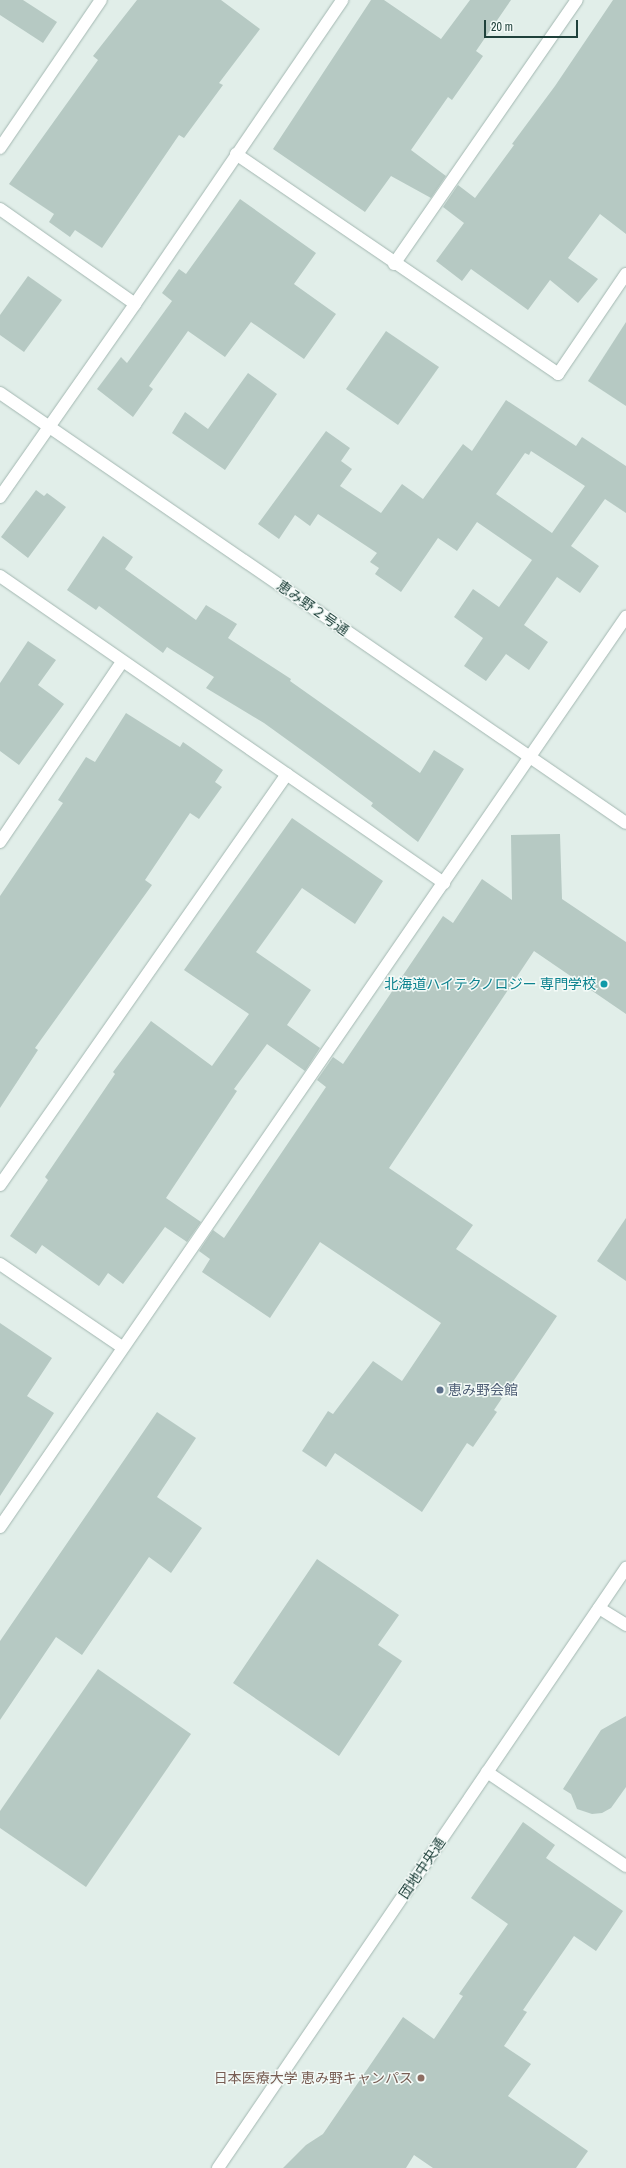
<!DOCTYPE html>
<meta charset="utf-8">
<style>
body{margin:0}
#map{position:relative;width:626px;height:2168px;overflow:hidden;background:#e1eee9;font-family:"Archivo Narrow","Noto Sans JP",sans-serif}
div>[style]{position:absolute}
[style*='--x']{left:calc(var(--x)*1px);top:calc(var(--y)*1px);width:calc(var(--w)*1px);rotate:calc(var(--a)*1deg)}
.building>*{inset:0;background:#b6c9c3}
.roads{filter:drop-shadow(0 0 1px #a3b7b1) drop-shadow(0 0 1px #a3b7b1)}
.street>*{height:12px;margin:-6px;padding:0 6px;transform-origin:6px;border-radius:6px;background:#fff}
.secondary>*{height:12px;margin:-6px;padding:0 6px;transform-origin:6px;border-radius:6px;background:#fff}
.dots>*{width:11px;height:11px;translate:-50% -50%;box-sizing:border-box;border:2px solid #f3faf7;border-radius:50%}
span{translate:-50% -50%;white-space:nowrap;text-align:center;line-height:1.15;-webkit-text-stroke:3px #f3faf7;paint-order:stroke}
.street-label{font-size:14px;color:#1f413b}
.culture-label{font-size:14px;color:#0d838f}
.right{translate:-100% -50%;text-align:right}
.service-label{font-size:14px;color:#4e5e75}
.left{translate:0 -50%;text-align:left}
.education-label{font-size:14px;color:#785e54}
.scale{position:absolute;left:484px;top:20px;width:94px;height:18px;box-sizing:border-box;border:2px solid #1f413b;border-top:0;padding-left:5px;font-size:12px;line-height:14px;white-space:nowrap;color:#1f413b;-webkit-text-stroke:3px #f3faf7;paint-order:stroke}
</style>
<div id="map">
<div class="building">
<i style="clip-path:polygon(0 0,23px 0,57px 22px,43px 43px,0 15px)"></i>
<i style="clip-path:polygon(137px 0,221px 0,260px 29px,219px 83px,223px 85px,184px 138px,179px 135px,102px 248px,75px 230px,70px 237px,49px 222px,54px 214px,9px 184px,98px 60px,93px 56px)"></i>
<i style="clip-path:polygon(371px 0,384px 0,441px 39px,470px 0,511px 0,476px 51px,483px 56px,452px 100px,448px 97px,411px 150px,446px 176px,431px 198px,391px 176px,365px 212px,273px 149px)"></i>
<i style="clip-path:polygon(613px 0,626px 0,626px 234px,600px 214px,568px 258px,598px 279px,578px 303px,550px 280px,528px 310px,471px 269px,462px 281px,436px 261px,464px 223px,443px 207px,458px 185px,475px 198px,514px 145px,512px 144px,555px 86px)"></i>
<i style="clip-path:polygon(240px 199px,316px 253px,294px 284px,336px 314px,304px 359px,251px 322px,225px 357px,188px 331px,149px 386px,153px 389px,133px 417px,97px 389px,121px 357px,127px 363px,172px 301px,162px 293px,179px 269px,186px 274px)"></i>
<i style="clip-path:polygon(28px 276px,62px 300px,24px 352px,0 335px,0 315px)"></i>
<i style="clip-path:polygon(626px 322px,626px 406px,588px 381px)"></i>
<i style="clip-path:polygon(386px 331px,439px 367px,398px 425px,346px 389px)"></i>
<i style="clip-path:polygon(248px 373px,277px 394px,225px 470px,172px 433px,185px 412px,208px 429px)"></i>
<i style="clip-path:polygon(evenodd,506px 400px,576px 446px,582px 437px,626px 466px,626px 513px,605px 499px,571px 546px,599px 566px,580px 593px,557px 577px,524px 625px,548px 642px,529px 670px,506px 654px,486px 681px,464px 666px,483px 638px,454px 617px,473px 589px,499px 607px,532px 560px,477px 522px,457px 551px,438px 538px,401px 592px,375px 574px,379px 568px,370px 562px,377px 553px,318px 514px,310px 526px,295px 515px,279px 539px,258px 524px,326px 431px,350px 448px,341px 461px,352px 469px,340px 486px,381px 513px,402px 484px,423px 499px,463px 444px,472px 451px,506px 400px,531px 451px,585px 486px,552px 533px,496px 494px,525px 453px,529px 455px,531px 451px)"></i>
<i style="clip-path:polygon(36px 490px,44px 496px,47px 493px,66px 507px,28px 558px,1px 537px)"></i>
<i style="clip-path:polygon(103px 536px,133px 557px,125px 569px,196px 620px,206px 605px,237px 624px,228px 638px,291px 679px,290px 681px,420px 773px,434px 750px,464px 769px,418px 842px,371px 806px,373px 803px,318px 762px,264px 723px,206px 688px,214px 677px,167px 647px,163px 653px,99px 606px,96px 610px,67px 590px)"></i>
<i style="clip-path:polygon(28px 641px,56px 660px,38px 685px,64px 704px,19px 765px,0 751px,0 683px)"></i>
<i style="clip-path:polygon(126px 713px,180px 747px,183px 742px,223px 770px,215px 782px,222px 787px,199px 819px,190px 813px,145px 880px,152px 885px,35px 1048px,38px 1050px,0 1108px,0 896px,63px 803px,58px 800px,86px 757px,95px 762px)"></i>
<i style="clip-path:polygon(292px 818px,383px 881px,355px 924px,302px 888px,256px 952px,311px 990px,287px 1025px,320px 1048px,305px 1071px,267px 1044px,234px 1089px,237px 1091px,166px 1198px,201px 1222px,187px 1242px,165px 1227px,123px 1284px,108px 1273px,99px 1286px,42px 1245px,36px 1254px,10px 1236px,48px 1180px,45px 1177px,115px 1074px,113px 1072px,151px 1021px,212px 1066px,249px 1014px,184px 970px)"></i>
<i style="clip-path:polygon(560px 834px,562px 899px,626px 942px,626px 1014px,534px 951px,389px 1168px,473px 1225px,456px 1249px,557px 1316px,494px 1410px,497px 1412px,473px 1447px,467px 1443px,422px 1512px,335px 1453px,326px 1467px,302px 1451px,328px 1411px,333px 1414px,373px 1361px,402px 1381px,441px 1323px,320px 1242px,270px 1318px,202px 1272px,210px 1259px,199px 1251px,213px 1230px,224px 1238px,326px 1087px,317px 1080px,333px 1057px,343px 1064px,443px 916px,453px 923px,482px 879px,512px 900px,511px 835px)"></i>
<i style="clip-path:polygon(626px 1218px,626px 1281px,597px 1261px)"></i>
<i style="clip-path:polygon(0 1323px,52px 1358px,27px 1396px,54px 1413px,0 1496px)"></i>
<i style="clip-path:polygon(157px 1412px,196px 1438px,157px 1497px,202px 1528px,171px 1573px,149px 1557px,82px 1655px,56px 1637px,0 1720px,0 1641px)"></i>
<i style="clip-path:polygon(317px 1559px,399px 1615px,378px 1645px,402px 1661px,339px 1756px,233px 1683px)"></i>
<i style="clip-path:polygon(98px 1669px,191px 1734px,86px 1887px,0 1828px,0 1811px)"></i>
<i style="clip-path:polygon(626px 1716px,626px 1787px,611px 1808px,602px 1813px,592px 1814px,577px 1809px,571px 1794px,563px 1789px,601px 1730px)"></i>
<i style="clip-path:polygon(523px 1822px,555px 1845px,546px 1858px,623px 1911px,596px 1951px,574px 1936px,523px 2010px,527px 2012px,504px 2046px,531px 2064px,508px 2096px,588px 2151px,576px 2168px,433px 2168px,414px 2155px,406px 2168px,283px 2168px,306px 2145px,323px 2134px,403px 2017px,434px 2039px,463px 1996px,459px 1994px,508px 1924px,471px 1898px)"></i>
</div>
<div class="roads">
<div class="street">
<i style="--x:0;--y:148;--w:179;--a:-55.7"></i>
<i style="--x:236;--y:154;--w:390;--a:34.3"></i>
<i style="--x:558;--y:374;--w:121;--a:-55.8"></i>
<i style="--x:0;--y:209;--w:165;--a:35.1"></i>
<i style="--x:394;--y:264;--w:321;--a:-55.3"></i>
<i style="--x:0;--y:497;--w:236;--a:-55"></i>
<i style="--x:135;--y:304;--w:368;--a:-55.7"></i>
<i style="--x:0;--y:576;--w:540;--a:34.66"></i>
<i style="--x:0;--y:842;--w:217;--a:-55.9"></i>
<i style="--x:0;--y:1185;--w:501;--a:-55.07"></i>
<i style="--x:0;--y:1264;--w:148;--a:34.2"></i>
<i style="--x:0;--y:1527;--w:1105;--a:-55.48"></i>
<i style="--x:487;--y:1772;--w:168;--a:34.1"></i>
</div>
<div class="secondary">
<i style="--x:0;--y:393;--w:759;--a:34.49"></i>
<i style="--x:599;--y:1608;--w:32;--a:32"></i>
<i style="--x:218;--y:2168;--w:726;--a:-55.78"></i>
</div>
</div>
<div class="dots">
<i style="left:604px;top:984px;background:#0f9aa8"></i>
<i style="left:440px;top:1390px;background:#5c6f8a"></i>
<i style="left:421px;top:2078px;background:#8d6e63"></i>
</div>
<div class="street-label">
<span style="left:313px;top:608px;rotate:35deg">恵み野２号通</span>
<span style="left:422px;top:1868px;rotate:-56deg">団地中央通</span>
</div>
<div class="culture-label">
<span class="right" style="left:596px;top:984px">北海道ハイテクノロジー 専門学校</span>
</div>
<div class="service-label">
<span class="left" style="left:448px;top:1390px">恵み野会館</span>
</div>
<div class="education-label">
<span class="right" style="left:413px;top:2078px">日本医療大学 恵み野キャンパス</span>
</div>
<div class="scale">20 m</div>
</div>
